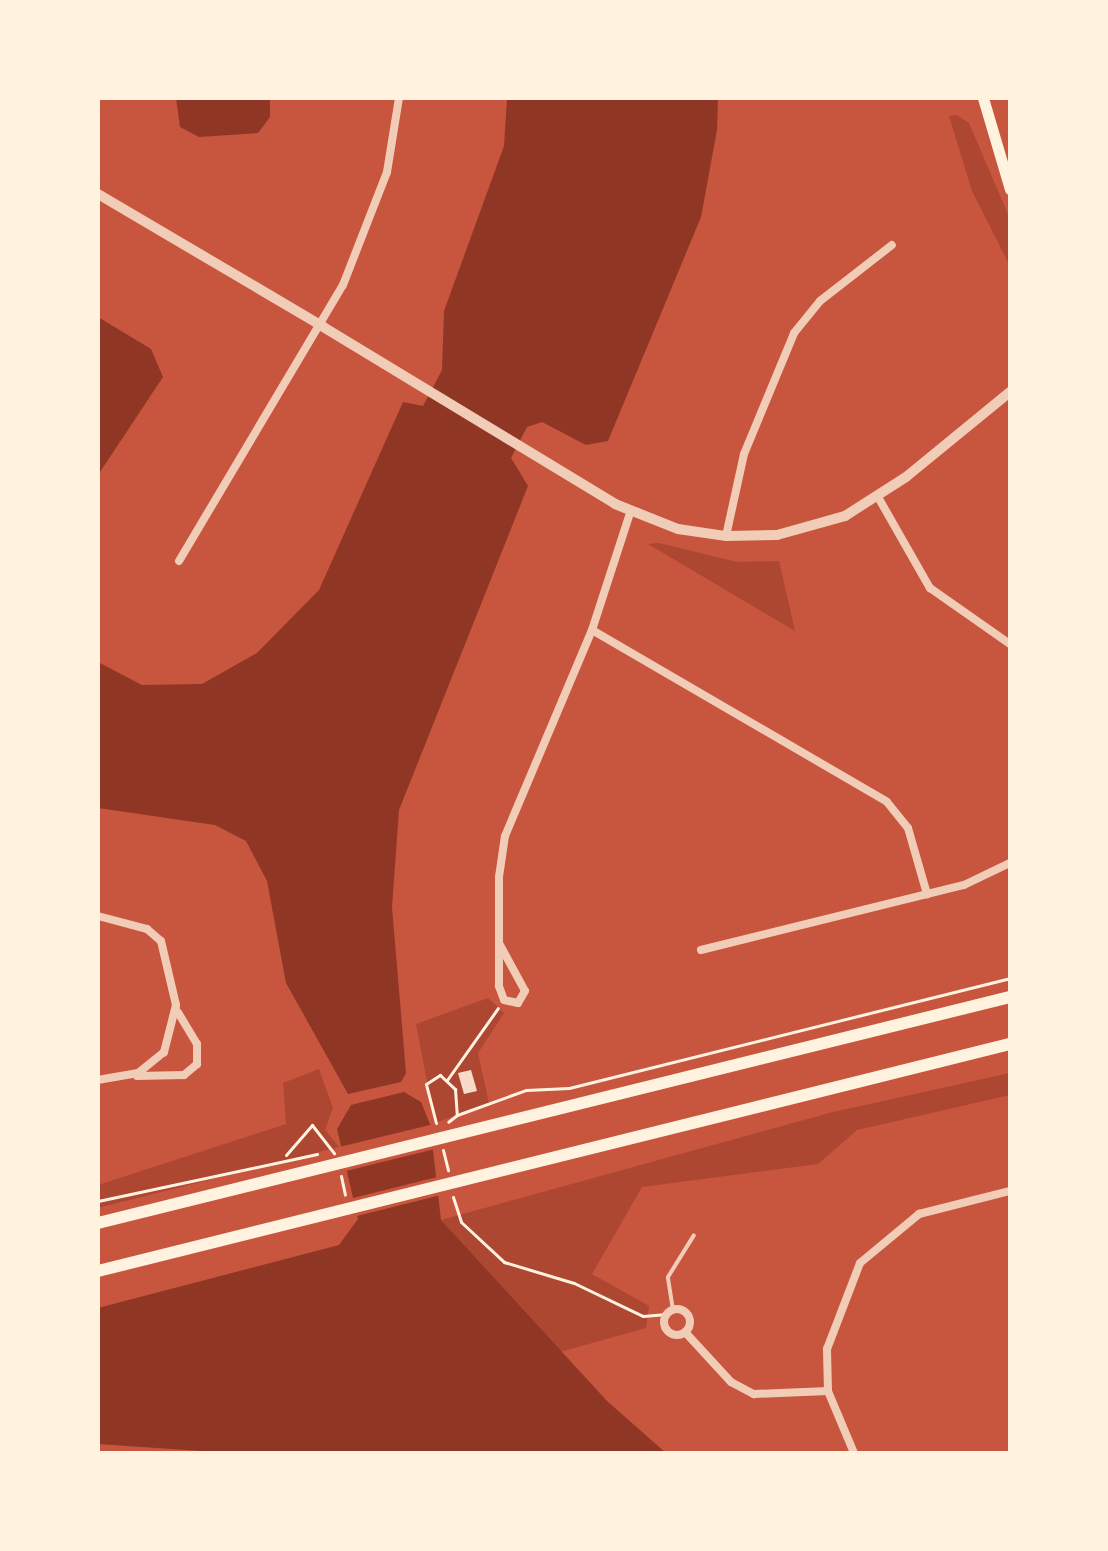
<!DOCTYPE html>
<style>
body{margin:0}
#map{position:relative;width:1108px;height:1551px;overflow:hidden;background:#c8553d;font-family:Ubuntu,sans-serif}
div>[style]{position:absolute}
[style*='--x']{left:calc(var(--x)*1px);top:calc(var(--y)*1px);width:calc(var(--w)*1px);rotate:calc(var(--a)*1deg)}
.green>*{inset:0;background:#ae4732}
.water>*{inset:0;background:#8f3625}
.pier>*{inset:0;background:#c8553d}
.building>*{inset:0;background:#f7dbc8}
.path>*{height:3px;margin:-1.5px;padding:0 1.5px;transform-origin:1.5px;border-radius:1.5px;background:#fff3e0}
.service>*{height:4px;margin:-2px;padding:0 2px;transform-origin:2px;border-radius:2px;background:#f1ccb7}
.minor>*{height:8px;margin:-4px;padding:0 4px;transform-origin:4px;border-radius:4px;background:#f1ccb7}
.minor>.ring{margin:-4px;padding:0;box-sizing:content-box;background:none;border:8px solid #f1ccb7;border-radius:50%}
.tertiary>*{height:10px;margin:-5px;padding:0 5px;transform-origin:5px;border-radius:5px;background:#f1ccb7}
.secondary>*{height:11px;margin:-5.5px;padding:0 5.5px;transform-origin:5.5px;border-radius:5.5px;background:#fff3e0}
.primary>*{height:12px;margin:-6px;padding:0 6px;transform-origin:6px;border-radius:6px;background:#fff3e0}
span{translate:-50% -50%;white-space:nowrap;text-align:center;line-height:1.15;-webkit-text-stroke:8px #fff3e0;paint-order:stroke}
.frame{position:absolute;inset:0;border:100px solid #fff3e0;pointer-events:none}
</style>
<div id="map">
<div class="green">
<i style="clip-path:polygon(957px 115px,969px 123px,1010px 219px,1010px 266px,972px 191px,949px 116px)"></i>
<i style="clip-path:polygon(659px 543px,737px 562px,779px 561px,795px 631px,648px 544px)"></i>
<i style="clip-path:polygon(488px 998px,504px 1013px,478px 1053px,489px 1103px,435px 1123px,416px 1024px)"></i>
<i style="clip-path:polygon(319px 1069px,333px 1108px,325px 1130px,339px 1147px,98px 1208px,98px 1185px,286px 1124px,283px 1083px)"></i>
<i style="clip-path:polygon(1010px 1073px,1010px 1095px,857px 1130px,818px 1164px,642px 1187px,592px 1274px,649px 1306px,646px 1328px,560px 1352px,441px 1220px,833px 1112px)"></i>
</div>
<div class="water">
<i style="clip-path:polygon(176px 98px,270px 98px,270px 117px,258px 133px,199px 137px,180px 127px)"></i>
<i style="clip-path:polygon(507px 98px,718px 98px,717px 130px,701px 217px,608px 441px,586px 445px,542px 422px,527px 427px,511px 458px,528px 486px,399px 810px,392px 907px,406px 1073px,401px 1082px,348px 1094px,286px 983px,267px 881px,246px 841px,215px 825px,98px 808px,98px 662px,142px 685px,202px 684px,257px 653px,319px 590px,403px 402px,423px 406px,442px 370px,444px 311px,504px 146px)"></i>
<i style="clip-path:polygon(98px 317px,151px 349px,163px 377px,98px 475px)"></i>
<i style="clip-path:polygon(404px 1092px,421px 1102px,430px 1124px,441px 1220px,607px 1401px,666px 1453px,230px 1453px,98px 1444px,98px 1308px,339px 1245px,358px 1219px,337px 1129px,351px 1105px)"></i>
</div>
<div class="pier">
<i style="clip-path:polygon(434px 1124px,435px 1149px,342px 1172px,335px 1148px)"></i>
<i style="clip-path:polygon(437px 1177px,441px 1195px,353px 1217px,349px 1199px)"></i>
</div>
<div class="building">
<i style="clip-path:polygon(471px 1070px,477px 1091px,464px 1094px,458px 1073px)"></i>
</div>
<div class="path">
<i style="--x:447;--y:1080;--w:88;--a:-54.7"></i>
<i style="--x:457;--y:1115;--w:73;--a:-19.9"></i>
<i style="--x:526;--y:1090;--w:43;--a:-2.7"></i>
<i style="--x:569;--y:1088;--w:455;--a:-14"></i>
<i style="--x:436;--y:1123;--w:40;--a:-104.4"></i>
<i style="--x:426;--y:1084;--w:17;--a:-33"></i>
<i style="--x:440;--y:1075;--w:21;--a:43"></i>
<i style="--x:455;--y:1089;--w:26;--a:86"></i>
<i style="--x:457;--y:1115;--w:11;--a:142"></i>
<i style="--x:443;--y:1150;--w:21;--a:76"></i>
<i style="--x:286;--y:1155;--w:40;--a:-49"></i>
<i style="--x:312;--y:1125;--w:36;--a:52"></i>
<i style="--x:341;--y:1176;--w:19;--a:78"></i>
<i style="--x:453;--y:1197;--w:26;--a:72"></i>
<i style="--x:461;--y:1222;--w:59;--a:42.9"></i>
<i style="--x:504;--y:1262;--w:73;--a:16.7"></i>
<i style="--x:574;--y:1283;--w:76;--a:25.6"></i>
<i style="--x:643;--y:1316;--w:24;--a:-5"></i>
<i style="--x:98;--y:1201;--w:224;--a:-12.1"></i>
</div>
<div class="service">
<i style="--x:673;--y:1310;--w:33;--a:-99"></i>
<i style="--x:668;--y:1277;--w:49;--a:-58.2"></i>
</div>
<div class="minor">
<i style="--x:878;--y:497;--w:105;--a:60.3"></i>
<i style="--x:930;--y:588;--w:98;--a:35"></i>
<i style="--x:726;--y:536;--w:84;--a:-77.6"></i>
<i style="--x:744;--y:454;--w:131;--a:-67.5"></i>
<i style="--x:794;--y:333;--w:41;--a:-50.9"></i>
<i style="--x:820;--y:301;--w:91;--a:-37.9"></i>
<i style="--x:179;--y:561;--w:321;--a:-59.3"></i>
<i style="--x:343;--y:285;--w:121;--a:-68.7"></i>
<i style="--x:387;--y:172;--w:75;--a:-80.8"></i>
<i style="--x:592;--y:630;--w:341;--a:30.2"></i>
<i style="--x:887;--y:802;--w:33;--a:51"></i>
<i style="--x:908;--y:828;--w:69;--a:73.9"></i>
<i style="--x:98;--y:916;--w:51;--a:14.9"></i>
<i style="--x:147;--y:929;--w:18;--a:41"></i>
<i style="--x:161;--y:941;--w:66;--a:76.8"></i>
<i style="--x:176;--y:1005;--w:49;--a:104.3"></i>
<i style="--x:164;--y:1052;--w:33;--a:141"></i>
<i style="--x:138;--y:1073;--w:41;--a:170.1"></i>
<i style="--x:500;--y:945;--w:52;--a:61.5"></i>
<i style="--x:525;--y:991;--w:14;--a:120"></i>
<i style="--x:518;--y:1003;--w:14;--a:-168"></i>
<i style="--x:504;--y:1000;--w:15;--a:-110"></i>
<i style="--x:499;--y:986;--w:109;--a:-90"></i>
<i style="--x:499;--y:877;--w:41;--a:-81.7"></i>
<i style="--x:505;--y:836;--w:224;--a:-67.1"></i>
<i style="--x:592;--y:630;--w:126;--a:-72"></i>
<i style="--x:701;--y:950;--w:271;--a:-13.9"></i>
<i style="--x:964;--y:885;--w:51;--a:-25.6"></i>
<i style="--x:137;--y:1076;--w:47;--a:-1.2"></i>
<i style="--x:184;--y:1075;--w:17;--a:-40"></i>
<i style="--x:197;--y:1064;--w:20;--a:-90"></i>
<i style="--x:197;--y:1044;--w:37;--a:-121"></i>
<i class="ring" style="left:664px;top:1309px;width:18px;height:18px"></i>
<i style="--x:685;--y:1332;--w:68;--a:47.4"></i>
<i style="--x:731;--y:1382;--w:26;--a:28"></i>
<i style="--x:754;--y:1394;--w:74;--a:-2.3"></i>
<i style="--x:854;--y:1453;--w:67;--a:-112.8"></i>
<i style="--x:828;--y:1391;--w:42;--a:-91.4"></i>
<i style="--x:827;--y:1349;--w:92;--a:-69"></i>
<i style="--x:860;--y:1263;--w:77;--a:-39.7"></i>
<i style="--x:919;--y:1214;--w:94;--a:-14.2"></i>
</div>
<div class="tertiary">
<i style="--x:98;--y:194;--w:262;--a:30.5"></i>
<i style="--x:320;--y:325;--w:345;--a:31.2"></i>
<i style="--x:615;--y:504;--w:68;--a:21.6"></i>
<i style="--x:678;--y:529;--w:49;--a:8.3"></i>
<i style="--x:726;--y:536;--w:51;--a:-1.1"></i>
<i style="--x:777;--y:535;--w:71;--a:-15.6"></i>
<i style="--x:845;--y:516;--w:72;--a:-32.6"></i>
<i style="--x:906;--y:477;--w:134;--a:-39.3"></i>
</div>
<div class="secondary">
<i style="--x:983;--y:98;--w:95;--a:73.5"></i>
</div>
<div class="primary">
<i style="--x:98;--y:1223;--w:940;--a:-13.92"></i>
<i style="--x:98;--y:1271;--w:940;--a:-13.98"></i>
</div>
<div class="frame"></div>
</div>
